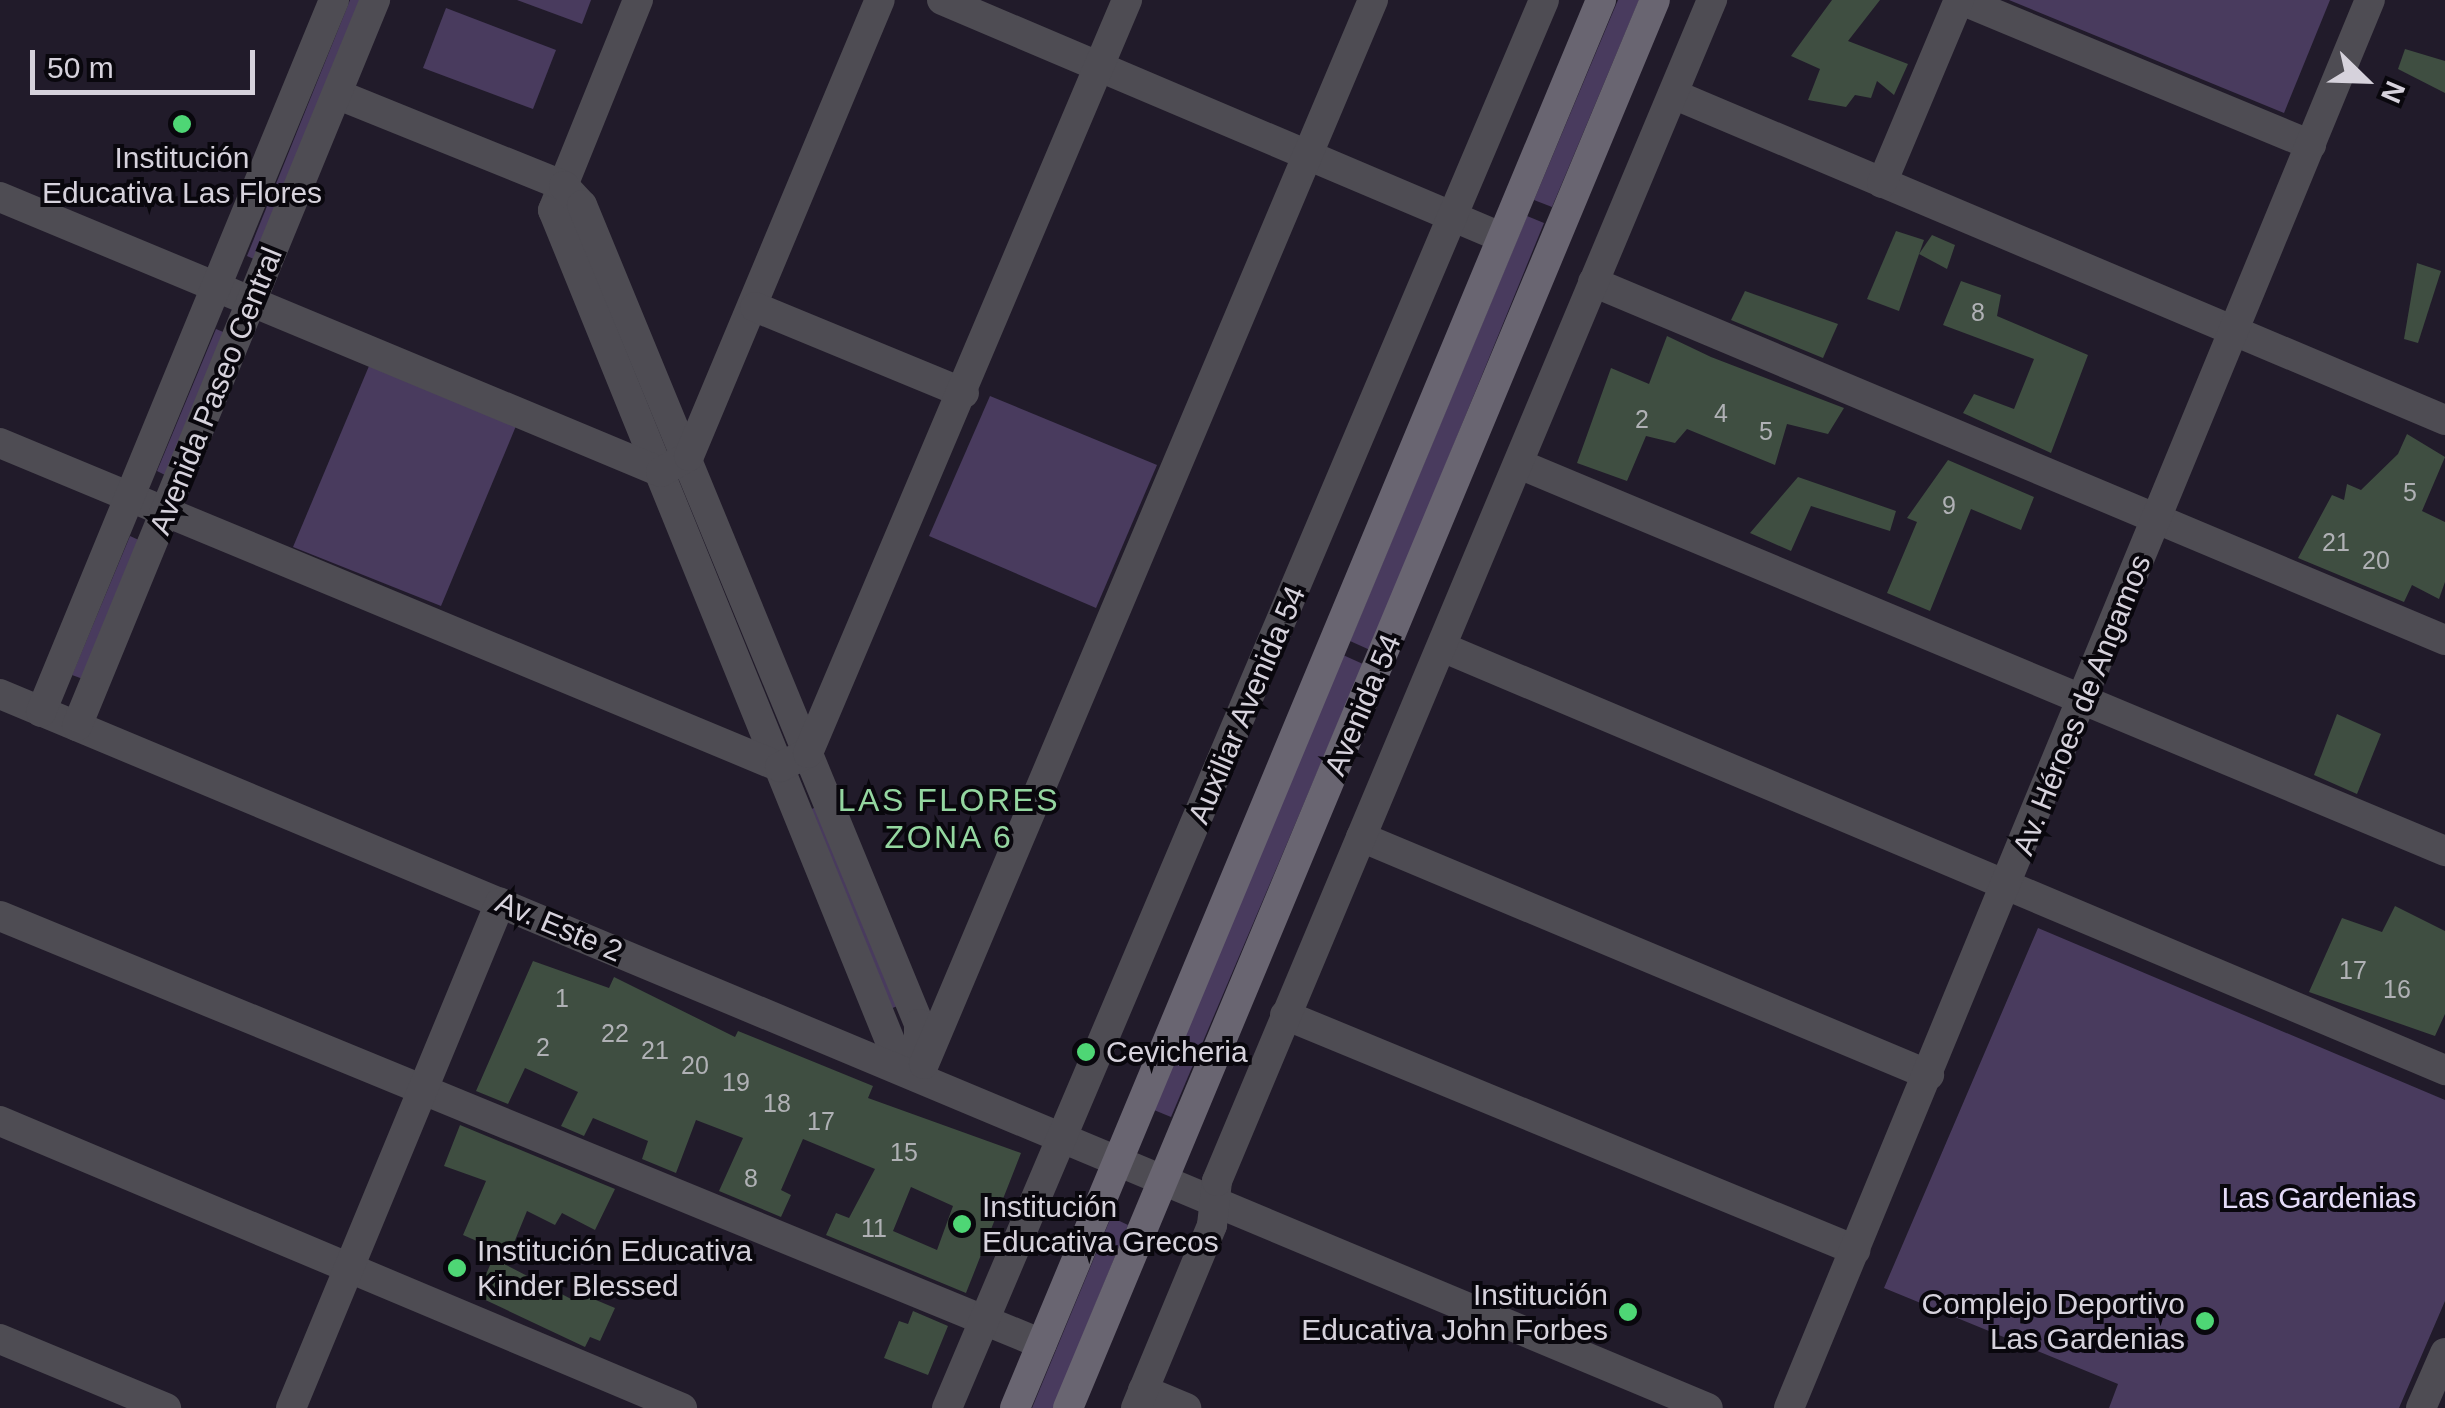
<!DOCTYPE html>
<meta charset="utf-8">
<style>
body{margin:0}
#map{position:relative;width:2445px;height:1408px;overflow:hidden;background:#211b2a;font-family:Arial,sans-serif}
div>[style]{position:absolute}
[style*='--x']{left:calc(var(--x)*1px);top:calc(var(--y)*1px);width:calc(var(--w)*1px);rotate:calc(var(--a)*1deg)}
.green>*{inset:0;background:#493b5e}
.building>*{inset:0;background:#3f4e41}
.street>*{height:30px;margin:-15px;padding:0 15px;transform-origin:15px;border-radius:15px;background:#4e4c53}
.secondary>*{height:30px;margin:-15px;padding:0 15px;transform-origin:15px;border-radius:15px;background:#696571}
.dots>*{width:28px;height:28px;translate:-50% -50%;box-sizing:border-box;border:5px solid #09070d;border-radius:50%}
span{translate:-50% -50%;white-space:nowrap;text-align:center;line-height:1.15;-webkit-text-stroke:8px #09070d;paint-order:stroke}
.number-label{font-size:25px;color:#b0b1b5}
.number-label span{-webkit-text-stroke-width:0}
.poi-label{font-size:30px;color:#d6d2dc}
.left{translate:0 -50%;text-align:left}
.right{translate:-100% -50%;text-align:right}
.street-label{font-size:30px;color:#d6d2dc}
.park-label{font-size:30px;color:#e5dbf8}
.neighbourhood-label{font-size:32px;color:#94d6a0;letter-spacing:2.5px}
.north{position:absolute;left:2315px;top:30px;width:100px;height:100px;-webkit-text-stroke:8px #09070d;paint-order:stroke;rotate:113deg;font-size:28px;font-weight:700;line-height:40px;text-align:center;color:#d6d2dc}
.north::after{content:'';display:block;margin:auto;width:35px;height:45px;background:#d6d2dc;clip-path:polygon(50% 0,100% 100%,50% 72%,0 100%)}
.scale{position:absolute;left:30px;top:50px;width:225px;height:45px;box-sizing:border-box;border:5px solid #d6d2dc;border-top:0;padding-left:12px;font-size:30px;line-height:35px;white-space:nowrap;color:#d6d2dc;-webkit-text-stroke:8px #09070d;paint-order:stroke}
</style>
<div id="map">
<div class="green">
<i style="clip-path:polygon(350px 0,363px 0,258px 261px,247px 256px)"></i>
<i style="clip-path:polygon(517px 0,591px 0,582px 24px)"></i>
<i style="clip-path:polygon(1618px 0,1639px 0,1552px 207px,1534px 200px)"></i>
<i style="clip-path:polygon(2009px 0,2330px 0,2284px 113px)"></i>
<i style="clip-path:polygon(446px 8px,556px 50px,533px 109px,423px 68px)"></i>
<i style="clip-path:polygon(1527px 216px,1544px 223px,1370px 650px,1350px 641px)"></i>
<i style="clip-path:polygon(216px 329px,228px 334px,169px 477px,157px 471px)"></i>
<i style="clip-path:polygon(369px 366px,516px 426px,441px 606px,293px 547px)"></i>
<i style="clip-path:polygon(990px 396px,1157px 465px,1096px 608px,929px 536px)"></i>
<i style="clip-path:polygon(130px 536px,141px 541px,83px 679px,72px 675px)"></i>
<i style="clip-path:polygon(1343px 655px,1363px 664px,1171px 1117px,1154px 1110px)"></i>
<i style="clip-path:polygon(819px 806px,900px 1005px,890px 1009px,809px 810px)"></i>
<i style="clip-path:polygon(2038px 928px,2445px 1100px,2445px 1301px,2399px 1408px,2109px 1408px,2118px 1384px,1884px 1288px)"></i>
<i style="clip-path:polygon(1111px 1217px,1128px 1225px,1053px 1408px,1032px 1408px)"></i>
</div>
<div class="building">
<i style="clip-path:polygon(1832px 0,1880px 0,1848px 41px,1908px 64px,1894px 95px,1877px 81px,1871px 98px,1855px 95px,1846px 107px,1808px 100px,1820px 69px,1791px 56px)"></i>
<i style="clip-path:polygon(2405px 49px,2445px 61px,2445px 93px,2398px 69px)"></i>
<i style="clip-path:polygon(1896px 231px,1924px 240px,1899px 311px,1867px 299px)"></i>
<i style="clip-path:polygon(1932px 235px,1955px 245px,1947px 269px,1919px 254px)"></i>
<i style="clip-path:polygon(2417px 263px,2441px 271px,2418px 343px,2404px 339px)"></i>
<i style="clip-path:polygon(1961px 281px,2001px 295px,1997px 316px,2088px 355px,2051px 453px,1963px 413px,1974px 394px,2014px 409px,2034px 359px,1943px 325px)"></i>
<i style="clip-path:polygon(1745px 291px,1838px 324px,1823px 358px,1731px 320px)"></i>
<i style="clip-path:polygon(1667px 336px,1711px 357px,1844px 408px,1828px 434px,1787px 424px,1775px 465px,1687px 429px,1675px 443px,1646px 436px,1627px 481px,1577px 463px,1611px 368px,1649px 384px)"></i>
<i style="clip-path:polygon(2407px 434px,2445px 457px,2422px 511px,2445px 522px,2445px 582px,2439px 599px,2412px 585px,2404px 602px,2298px 558px,2332px 495px,2344px 500px,2347px 484px,2361px 490px,2398px 454px)"></i>
<i style="clip-path:polygon(1948px 460px,2034px 497px,2021px 530px,1971px 509px,1930px 611px,1887px 593px,1917px 522px,1907px 518px)"></i>
<i style="clip-path:polygon(1798px 477px,1896px 511px,1890px 531px,1811px 506px,1791px 551px,1750px 533px)"></i>
<i style="clip-path:polygon(2337px 714px,2381px 734px,2357px 794px,2314px 775px)"></i>
<i style="clip-path:polygon(2395px 906px,2445px 931px,2445px 1014px,2435px 1036px,2309px 992px,2342px 918px,2382px 932px)"></i>
<i style="clip-path:polygon(evenodd,533px 961px,609px 988px,614px 977px,735px 1037px,738px 1031px,873px 1086px,868px 1098px,1021px 1153px,966px 1293px,826px 1235px,836px 1213px,849px 1218px,875px 1169px,803px 1139px,781px 1190px,791px 1195px,781px 1217px,719px 1191px,743px 1138px,696px 1120px,676px 1173px,642px 1159px,648px 1141px,593px 1118px,584px 1136px,561px 1126px,578px 1092px,525px 1068px,508px 1104px,476px 1091px,533px 961px,911px 1187px,953px 1206px,937px 1250px,893px 1231px,911px 1187px)"></i>
<i style="clip-path:polygon(460px 1125px,615px 1189px,595px 1230px,562px 1213px,555px 1225px,527px 1211px,509px 1255px,463px 1235px,486px 1181px,444px 1166px)"></i>
<i style="clip-path:polygon(493px 1258px,573px 1300px,577px 1292px,615px 1308px,600px 1341px,590px 1337px,585px 1347px,477px 1296px)"></i>
<i style="clip-path:polygon(913px 1311px,948px 1326px,928px 1375px,884px 1358px,899px 1321px,908px 1324px)"></i>
</div>
<div class="street">
<i style="--x:638;--y:0;--w:227;--a:112"></i>
<i style="--x:553;--y:210;--w:926;--a:67.92"></i>
<i style="--x:942;--y:0;--w:607;--a:22.98"></i>
<i style="--x:1961;--y:0;--w:379;--a:22.5"></i>
<i style="--x:1673;--y:94;--w:838;--a:22.89"></i>
<i style="--x:339;--y:95;--w:243;--a:22"></i>
<i style="--x:564;--y:186;--w:26;--a:47"></i>
<i style="--x:582;--y:205;--w:886;--a:67.63"></i>
<i style="--x:919;--y:1024;--w:52;--a:90"></i>
<i style="--x:1882;--y:183;--w:199;--a:-67.2"></i>
<i style="--x:0;--y:197;--w:716;--a:22.59"></i>
<i style="--x:661;--y:472;--w:32;--a:-30"></i>
<i style="--x:689;--y:456;--w:494;--a:-67.3"></i>
<i style="--x:1593;--y:282;--w:924;--a:22.79"></i>
<i style="--x:755;--y:307;--w:226;--a:22.4"></i>
<i style="--x:0;--y:443;--w:845;--a:22.56"></i>
<i style="--x:780;--y:767;--w:31;--a:-27"></i>
<i style="--x:808;--y:753;--w:818;--a:-67.04"></i>
<i style="--x:1519;--y:464;--w:1004;--a:22.68"></i>
<i style="--x:1442;--y:647;--w:1089;--a:22.87"></i>
<i style="--x:0;--y:694;--w:1851;--a:22.69"></i>
<i style="--x:41;--y:712;--w:770;--a:-67.63"></i>
<i style="--x:77;--y:726;--w:785;--a:-67.68"></i>
<i style="--x:1361;--y:837;--w:616;--a:22.73"></i>
<i style="--x:0;--y:916;--w:1126;--a:22.33"></i>
<i style="--x:1285;--y:1015;--w:617;--a:22.41"></i>
<i style="--x:924;--y:1064;--w:1155;--a:-67.12"></i>
<i style="--x:0;--y:1121;--w:740;--a:22.82"></i>
<i style="--x:0;--y:1339;--w:180;--a:22.6"></i>
<i style="--x:1143;--y:1390;--w:47;--a:22.7"></i>
<i style="--x:291;--y:1408;--w:547;--a:-67.52"></i>
<i style="--x:947;--y:1408;--w:1529;--a:-67.02"></i>
<i style="--x:1136;--y:1408;--w:198;--a:-67.4"></i>
<i style="--x:1212;--y:1225;--w:44;--a:-83.5"></i>
<i style="--x:1217;--y:1181;--w:1281;--a:-67.26"></i>
<i style="--x:1789;--y:1408;--w:1523;--a:-67.58"></i>
<i style="--x:2421;--y:1408;--w:60;--a:-66.4"></i>
</div>
<div class="secondary">
<i style="--x:1015;--y:1408;--w:1525;--a:-67.4"></i>
<i style="--x:1068;--y:1408;--w:1525;--a:-67.37"></i>
</div>
<div class="dots">
<i style="left:182px;top:124px;background:#4ed675"></i>
<i style="left:1086px;top:1052px;background:#4ed675"></i>
<i style="left:962px;top:1224px;background:#4ed675"></i>
<i style="left:457px;top:1268px;background:#4ed675"></i>
<i style="left:1628px;top:1312px;background:#4ed675"></i>
<i style="left:2205px;top:1321px;background:#4ed675"></i>
</div>
<div class="number-label">
<span style="left:1978px;top:312px">8</span>
<span style="left:1721px;top:413px">4</span>
<span style="left:1642px;top:419px">2</span>
<span style="left:1766px;top:431px">5</span>
<span style="left:2410px;top:492px">5</span>
<span style="left:1949px;top:505px">9</span>
<span style="left:2336px;top:542px">21</span>
<span style="left:2376px;top:560px">20</span>
<span style="left:2353px;top:970px">17</span>
<span style="left:2397px;top:989px">16</span>
<span style="left:562px;top:998px">1</span>
<span style="left:615px;top:1033px">22</span>
<span style="left:543px;top:1047px">2</span>
<span style="left:655px;top:1050px">21</span>
<span style="left:695px;top:1065px">20</span>
<span style="left:736px;top:1082px">19</span>
<span style="left:777px;top:1103px">18</span>
<span style="left:821px;top:1121px">17</span>
<span style="left:904px;top:1152px">15</span>
<span style="left:751px;top:1178px">8</span>
<span style="left:874px;top:1228px">11</span>
</div>
<div class="poi-label">
<span style="left:182px;top:175px">Institución<br>Educativa Las Flores</span>
<span class="left" style="left:1106px;top:1052px">Cevicheria</span>
<span class="left" style="left:982px;top:1224px">Institución<br>Educativa Grecos</span>
<span class="left" style="left:477px;top:1268px">Institución Educativa<br>Kinder Blessed</span>
<span class="right" style="left:1608px;top:1312px">Institución<br>Educativa John Forbes</span>
<span class="right" style="left:2185px;top:1321px">Complejo Deportivo<br>Las Gardenias</span>
</div>
<div class="street-label">
<span style="left:216px;top:391px;rotate:-68deg">Avenida Paseo Central</span>
<span style="left:1247px;top:705px;rotate:-67deg">Auxiliar Avenida 54</span>
<span style="left:1363px;top:705px;rotate:-67deg">Avenida 54</span>
<span style="left:2082px;top:705px;rotate:-68deg">Av. Héroes de Angamos</span>
<span style="left:559px;top:927px;rotate:23deg">Av. Este 2</span>
</div>
<div class="park-label">
<span style="left:2319px;top:1198px">Las Gardenias</span>
</div>
<div class="neighbourhood-label">
<span style="left:949px;top:819px">LAS FLORES<br>ZONA 6</span>
</div>
<div class="north">N</div>
<div class="scale">50 m</div>
</div>
